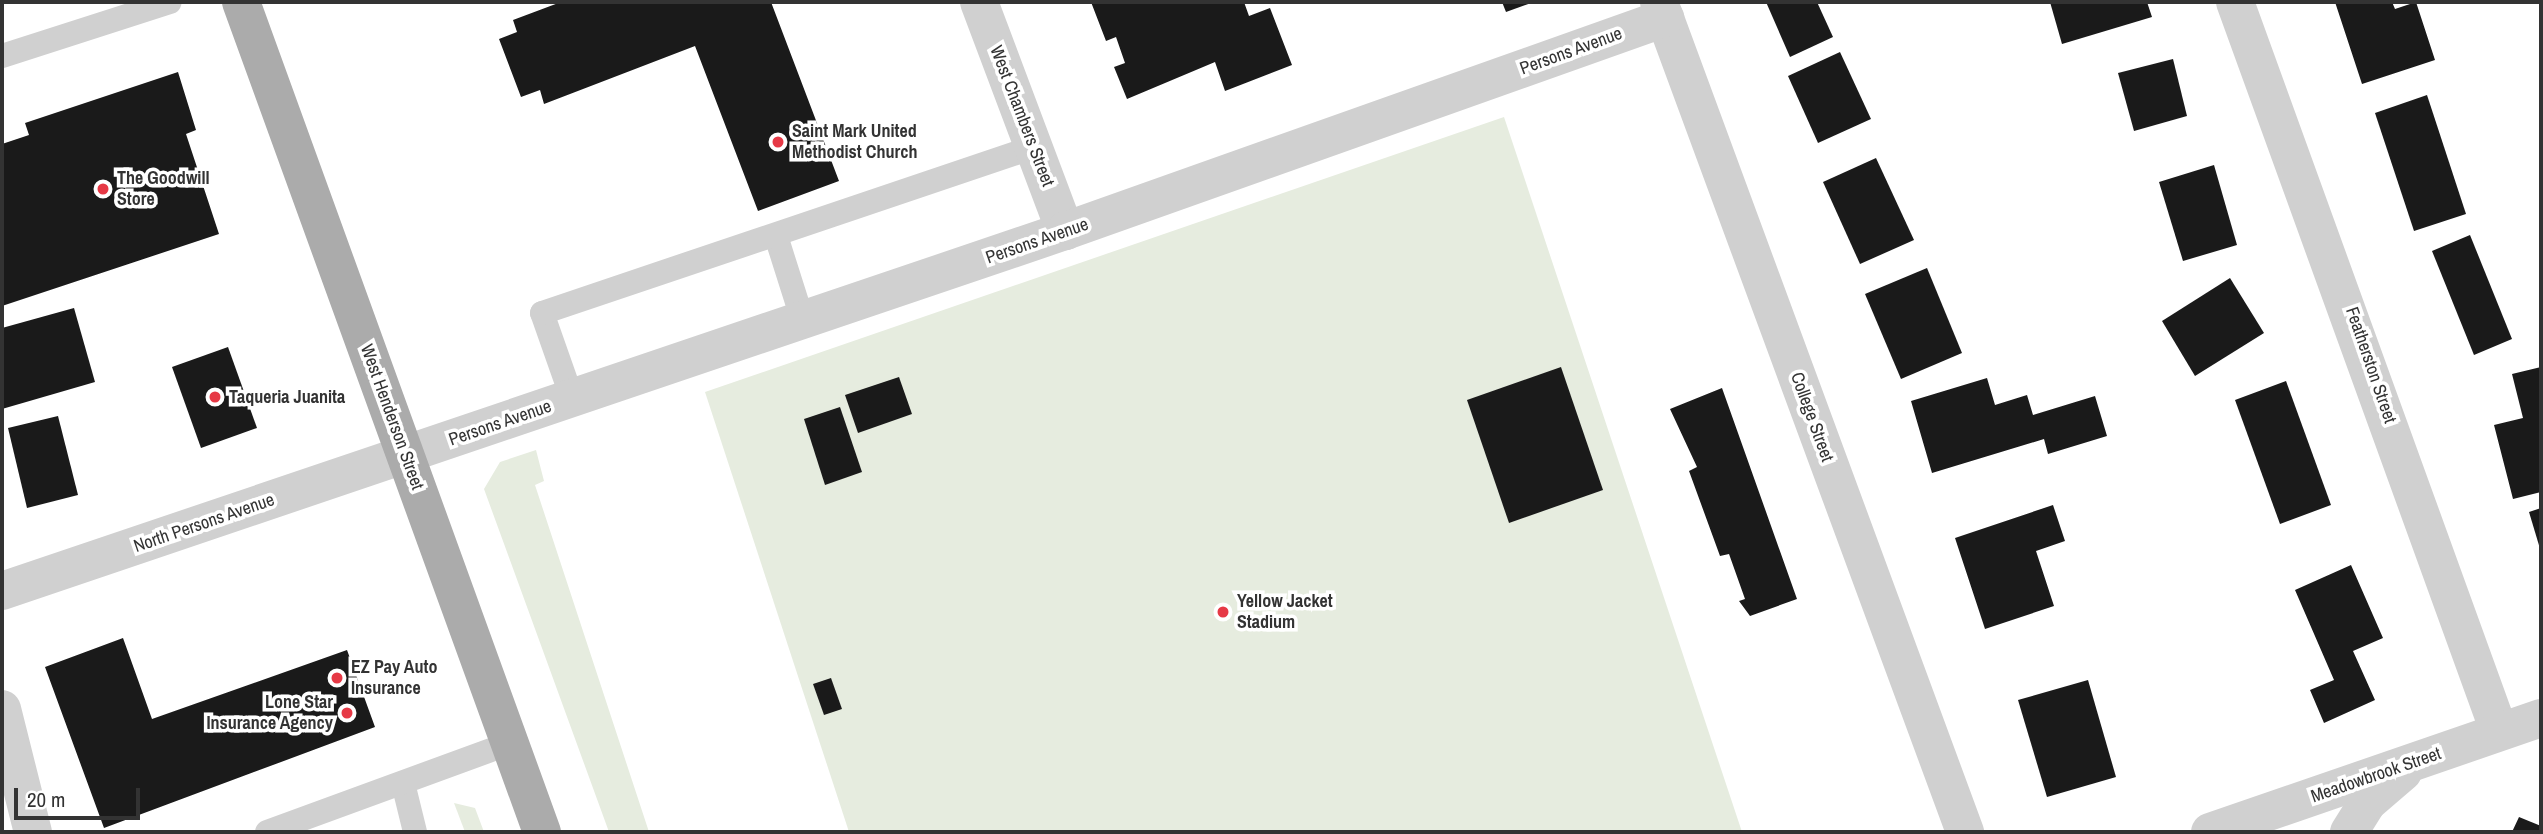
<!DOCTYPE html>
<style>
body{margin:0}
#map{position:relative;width:2543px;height:834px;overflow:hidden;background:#fff;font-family:"Archivo Narrow",sans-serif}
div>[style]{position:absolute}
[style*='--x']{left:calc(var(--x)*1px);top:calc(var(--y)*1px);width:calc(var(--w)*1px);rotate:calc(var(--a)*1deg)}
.green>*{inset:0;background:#e6ecdf}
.building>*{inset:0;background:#1a1a1a}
.lane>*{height:24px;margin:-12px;padding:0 12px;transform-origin:12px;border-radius:12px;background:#d0d0d0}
.street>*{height:38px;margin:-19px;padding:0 19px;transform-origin:19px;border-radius:19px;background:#d0d0d0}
.primary>*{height:38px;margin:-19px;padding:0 19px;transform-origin:19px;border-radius:19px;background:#ababab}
.dots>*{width:19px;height:19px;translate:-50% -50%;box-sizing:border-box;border:4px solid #fff;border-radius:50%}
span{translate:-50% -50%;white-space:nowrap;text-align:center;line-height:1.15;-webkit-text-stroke:7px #fff;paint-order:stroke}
.street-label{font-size:18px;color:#333}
.poi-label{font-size:18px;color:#333;font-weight:700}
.left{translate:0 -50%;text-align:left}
.right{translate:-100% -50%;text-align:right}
.frame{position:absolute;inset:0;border:4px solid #333;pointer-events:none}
.scale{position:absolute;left:14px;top:788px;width:126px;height:32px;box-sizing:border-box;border:4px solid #333;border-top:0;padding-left:9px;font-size:21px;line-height:24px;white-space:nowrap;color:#333;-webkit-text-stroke:5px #fff;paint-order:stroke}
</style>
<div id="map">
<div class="green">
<i style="clip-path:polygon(1504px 117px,1742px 832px,849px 832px,705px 392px)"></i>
<i style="clip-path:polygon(536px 450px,544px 481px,535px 485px,649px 832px,609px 832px,484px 489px,500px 462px)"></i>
<i style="clip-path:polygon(454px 803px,475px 808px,484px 832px,465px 832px)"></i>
</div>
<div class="building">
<i style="clip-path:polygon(561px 2px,771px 2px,839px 181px,758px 211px,695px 46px,544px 104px,540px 90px,521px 97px,499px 39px,517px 32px,513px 20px)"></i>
<i style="clip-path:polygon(1091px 2px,1244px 2px,1249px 16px,1270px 8px,1292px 65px,1225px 91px,1215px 62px,1127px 99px,1114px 67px,1125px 63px,1116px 37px,1106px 41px)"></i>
<i style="clip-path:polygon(1502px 2px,1534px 2px,1506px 12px)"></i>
<i style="clip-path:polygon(1766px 2px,1817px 2px,1833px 37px,1790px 57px)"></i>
<i style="clip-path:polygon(2050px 2px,2147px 2px,2152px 17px,2062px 44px)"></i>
<i style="clip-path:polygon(2335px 2px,2392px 2px,2395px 9px,2416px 2px,2435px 60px,2362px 84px)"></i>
<i style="clip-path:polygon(1840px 52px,1871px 119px,1818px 143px,1788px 76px)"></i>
<i style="clip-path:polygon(2173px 59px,2187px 116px,2134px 131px,2118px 73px)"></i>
<i style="clip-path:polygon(178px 72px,196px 130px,186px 134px,219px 234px,2px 306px,2px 144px,29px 135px,25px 123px)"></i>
<i style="clip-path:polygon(2427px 95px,2466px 214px,2414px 231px,2375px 113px)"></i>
<i style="clip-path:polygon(1876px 158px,1914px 240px,1860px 264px,1823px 182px)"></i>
<i style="clip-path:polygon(2214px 165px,2237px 245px,2183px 261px,2159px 182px)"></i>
<i style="clip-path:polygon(2470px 235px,2512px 339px,2474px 355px,2432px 251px)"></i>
<i style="clip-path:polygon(1927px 268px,1962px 353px,1901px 379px,1865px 294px)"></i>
<i style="clip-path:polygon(2230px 278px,2264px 333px,2195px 376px,2162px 321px)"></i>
<i style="clip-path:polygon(74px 308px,95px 382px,2px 409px,2px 328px)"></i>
<i style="clip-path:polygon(228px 347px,257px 428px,201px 448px,172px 367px)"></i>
<i style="clip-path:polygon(1561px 367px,1603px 490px,1509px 523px,1467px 400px)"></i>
<i style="clip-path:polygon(2541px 367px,2541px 492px,2513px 499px,2494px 425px,2523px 418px,2512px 374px)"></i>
<i style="clip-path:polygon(899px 377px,912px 414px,858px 433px,845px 395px)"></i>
<i style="clip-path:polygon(1987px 378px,1995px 405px,2027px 395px,2033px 415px,2095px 396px,2107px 436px,2048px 454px,2044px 439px,1932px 473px,1911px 401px)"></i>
<i style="clip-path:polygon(2286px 381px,2331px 505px,2280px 524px,2235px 400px)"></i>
<i style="clip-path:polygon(1722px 388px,1797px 599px,1750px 616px,1739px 601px,1745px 599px,1729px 554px,1720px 556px,1689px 471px,1697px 467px,1670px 409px)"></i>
<i style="clip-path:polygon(840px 407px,862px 472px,825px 485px,804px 419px)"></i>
<i style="clip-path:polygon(58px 416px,78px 495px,27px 508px,8px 428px)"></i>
<i style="clip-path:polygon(2053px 505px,2065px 541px,2036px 551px,2054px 606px,1985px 629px,1955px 538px)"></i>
<i style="clip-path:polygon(2541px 508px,2541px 552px,2529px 512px)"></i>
<i style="clip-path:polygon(2351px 565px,2383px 638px,2353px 651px,2375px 700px,2324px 723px,2310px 690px,2334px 680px,2295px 590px)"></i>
<i style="clip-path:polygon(123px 638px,152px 719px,347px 650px,375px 727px,104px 828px,45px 667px)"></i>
<i style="clip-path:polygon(831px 678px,842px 709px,824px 715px,813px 684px)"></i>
<i style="clip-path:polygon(2088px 680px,2116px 777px,2047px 797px,2018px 700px)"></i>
<i style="clip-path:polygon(2519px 817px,2541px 826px,2541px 832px,2512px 832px)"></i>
</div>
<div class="lane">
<i style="--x:2;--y:56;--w:176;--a:-17.8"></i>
<i style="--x:776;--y:236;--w:89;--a:72.4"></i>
<i style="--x:572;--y:398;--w:90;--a:-109.4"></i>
<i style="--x:542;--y:313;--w:519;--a:-18.64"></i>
<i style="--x:403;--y:783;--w:50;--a:76.2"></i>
<i style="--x:267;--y:832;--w:259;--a:-20.1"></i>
</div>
<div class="street">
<i style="--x:979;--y:2;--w:245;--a:69.4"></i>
<i style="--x:1659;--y:2;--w:885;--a:69.76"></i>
<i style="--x:2235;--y:2;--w:775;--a:70.09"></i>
<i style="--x:2;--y:591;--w:1122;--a:-18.71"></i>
<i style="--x:1065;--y:231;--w:637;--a:-19.54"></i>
<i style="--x:2;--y:709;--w:127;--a:75.9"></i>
<i style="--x:2210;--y:832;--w:350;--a:-19"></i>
<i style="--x:2349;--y:832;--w:36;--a:-58"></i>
<i style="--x:2368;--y:802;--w:46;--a:-40.6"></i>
</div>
<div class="primary">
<i style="--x:241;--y:2;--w:883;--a:70.07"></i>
</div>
<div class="dots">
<i style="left:778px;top:142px;background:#e63946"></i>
<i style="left:103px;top:189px;background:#e63946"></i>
<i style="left:215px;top:397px;background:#e63946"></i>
<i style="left:1223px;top:612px;background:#e63946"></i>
<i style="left:337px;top:678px;background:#e63946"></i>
<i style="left:347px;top:713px;background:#e63946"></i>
</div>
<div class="street-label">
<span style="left:1571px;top:51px;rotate:-20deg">Persons Avenue</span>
<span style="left:1022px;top:116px;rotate:69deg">West Chambers Street</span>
<span style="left:1037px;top:241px;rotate:-19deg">Persons Avenue</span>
<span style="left:2371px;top:365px;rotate:71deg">Featherston Street</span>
<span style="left:392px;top:417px;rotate:70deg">West Henderson Street</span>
<span style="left:1812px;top:417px;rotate:70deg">College Street</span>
<span style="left:500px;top:423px;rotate:-19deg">Persons Avenue</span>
<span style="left:204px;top:523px;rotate:-19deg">North Persons Avenue</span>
<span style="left:2376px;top:775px;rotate:-19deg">Meadowbrook Street</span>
</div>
<div class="poi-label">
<span class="left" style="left:792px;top:142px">Saint Mark United<br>Methodist Church</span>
<span class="left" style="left:117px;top:189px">The Goodwill<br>Store</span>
<span class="left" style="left:229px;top:397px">Taqueria Juanita</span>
<span class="left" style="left:1237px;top:612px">Yellow Jacket<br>Stadium</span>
<span class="left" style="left:351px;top:678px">EZ Pay Auto<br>Insurance</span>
<span class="right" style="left:333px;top:713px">Lone Star<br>Insurance Agency</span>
</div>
<div class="frame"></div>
<div class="scale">20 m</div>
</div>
